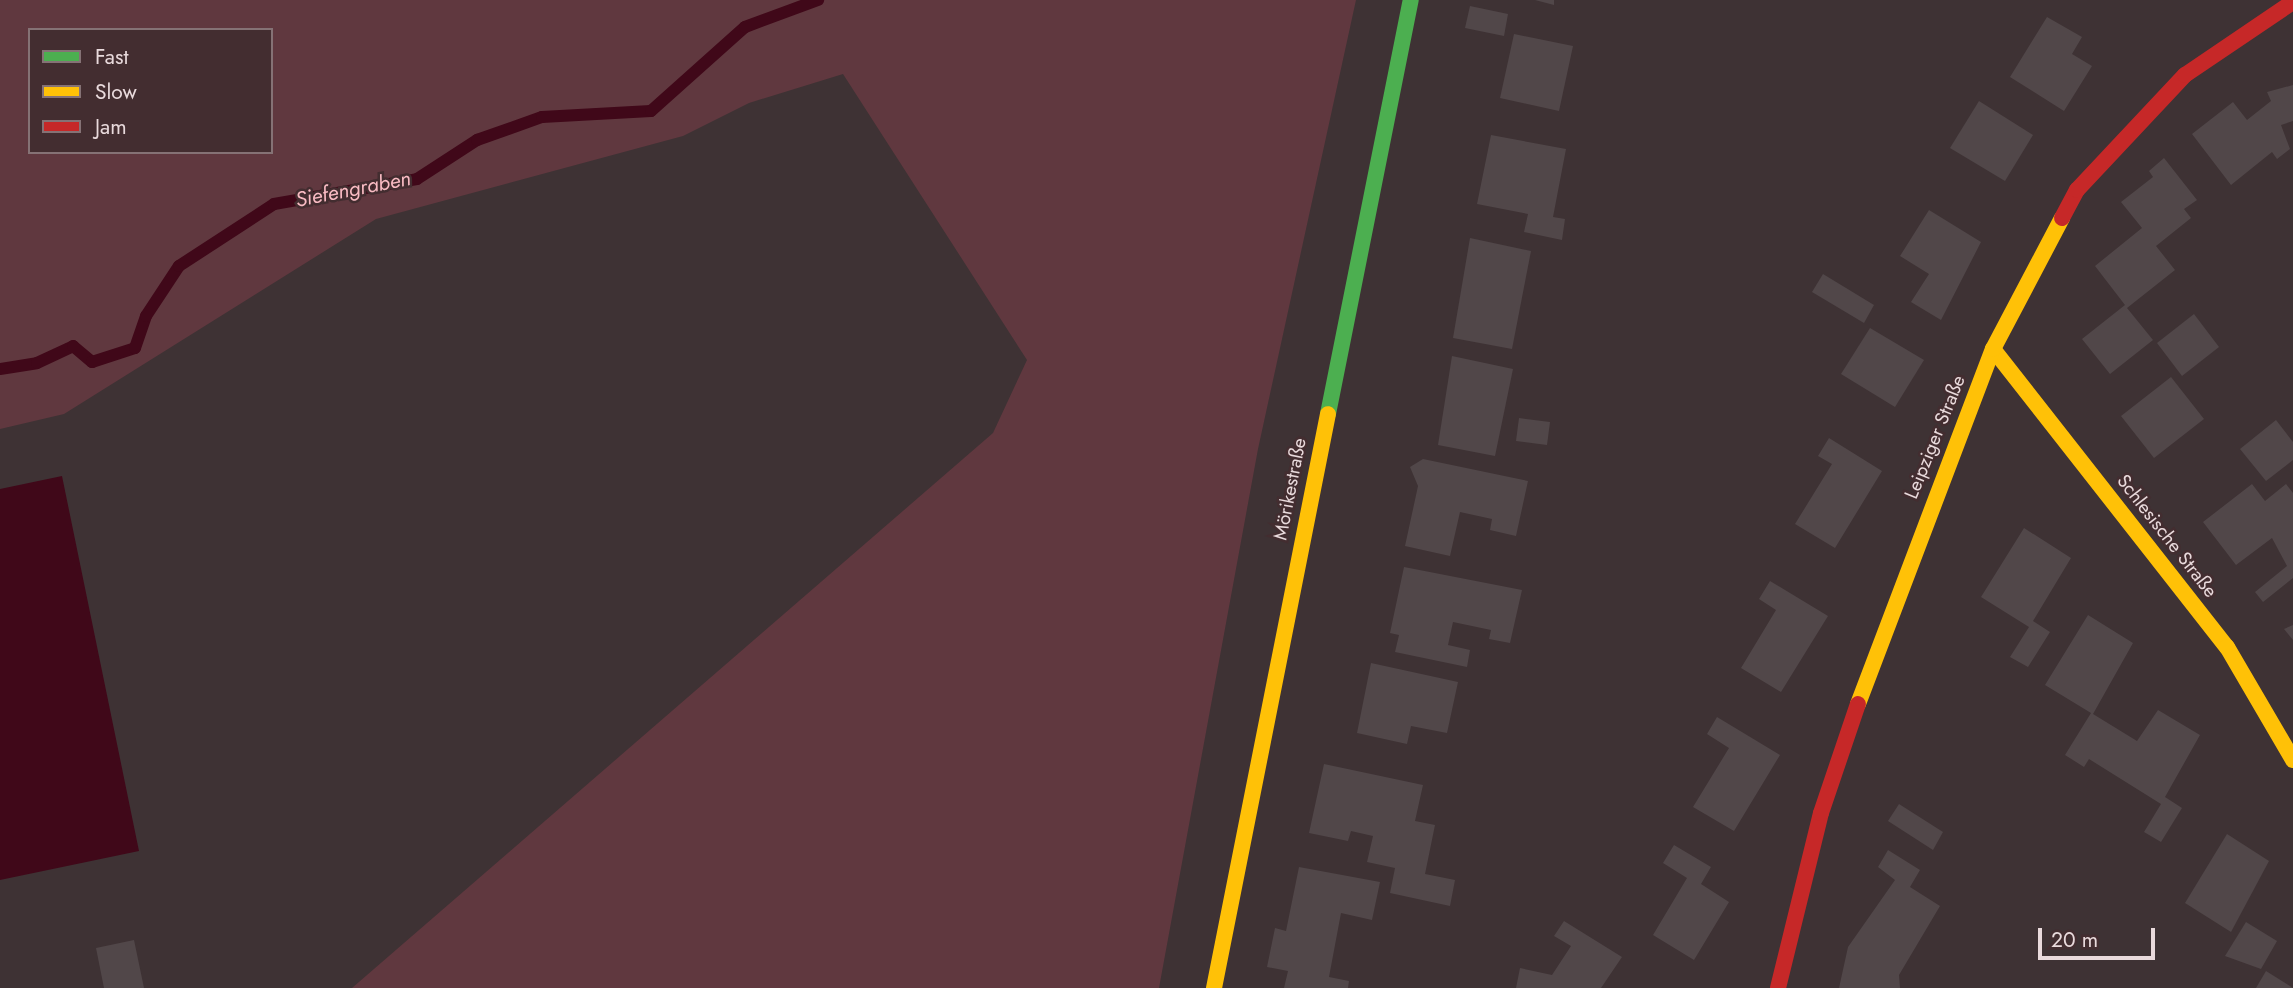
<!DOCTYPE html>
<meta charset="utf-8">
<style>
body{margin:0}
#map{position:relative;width:2293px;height:988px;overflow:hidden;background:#3e3234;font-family:Jost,sans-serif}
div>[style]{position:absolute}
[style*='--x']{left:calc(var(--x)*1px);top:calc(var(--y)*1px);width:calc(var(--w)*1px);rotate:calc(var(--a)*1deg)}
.green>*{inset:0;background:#60383f}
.water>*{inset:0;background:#400819}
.stream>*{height:12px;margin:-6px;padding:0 6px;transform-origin:6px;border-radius:6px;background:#400819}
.building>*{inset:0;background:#514749}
.fast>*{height:16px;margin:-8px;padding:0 8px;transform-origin:8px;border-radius:8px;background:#4caf50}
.slow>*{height:16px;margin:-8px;padding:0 8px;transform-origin:8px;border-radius:8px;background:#ffc107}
.jam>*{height:16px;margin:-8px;padding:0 8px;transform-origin:8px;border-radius:8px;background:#c62828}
span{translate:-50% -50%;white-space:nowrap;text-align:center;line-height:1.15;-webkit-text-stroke:5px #432d30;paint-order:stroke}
.street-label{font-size:19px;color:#e9dadc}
.water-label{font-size:21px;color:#f9bbc3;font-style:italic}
.legend{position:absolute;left:28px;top:28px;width:245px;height:126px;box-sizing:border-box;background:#432d30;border:2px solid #857275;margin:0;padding:9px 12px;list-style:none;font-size:21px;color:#e9dadc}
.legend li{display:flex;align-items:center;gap:14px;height:35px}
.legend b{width:35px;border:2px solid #857275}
.scale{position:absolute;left:2038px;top:928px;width:117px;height:32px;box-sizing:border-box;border:4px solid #e9dadc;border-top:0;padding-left:9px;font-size:21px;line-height:24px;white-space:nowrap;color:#e9dadc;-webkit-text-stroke:5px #432d30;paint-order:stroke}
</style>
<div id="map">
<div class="green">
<i style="clip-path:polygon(evenodd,0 0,1356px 0,1258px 449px,1159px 988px,352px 988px,993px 433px,1027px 360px,843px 74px,749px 103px,683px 136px,376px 219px,64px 414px,0 429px,0 0,30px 30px,271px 30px,271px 152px,30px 152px,30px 30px)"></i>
</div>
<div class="water">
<i style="clip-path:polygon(62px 476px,139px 851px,0 880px,0 489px)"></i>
</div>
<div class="stream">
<i style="--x:0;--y:369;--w:37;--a:-9"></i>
<i style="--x:37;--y:363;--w:40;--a:-25"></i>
<i style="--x:73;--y:346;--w:25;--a:40"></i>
<i style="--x:92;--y:362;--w:45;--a:-18"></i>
<i style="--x:135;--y:348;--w:34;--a:-71"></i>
<i style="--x:146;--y:316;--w:60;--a:-56.6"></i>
<i style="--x:179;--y:266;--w:113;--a:-33.1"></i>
<i style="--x:274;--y:204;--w:145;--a:-9.9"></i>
<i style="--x:417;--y:179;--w:72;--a:-33"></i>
<i style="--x:477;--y:140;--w:69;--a:-19.5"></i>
<i style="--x:542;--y:117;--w:109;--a:-3.2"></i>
<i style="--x:651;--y:111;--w:126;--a:-41.8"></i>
<i style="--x:745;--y:27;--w:78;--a:-20.3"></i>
</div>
<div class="building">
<i style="clip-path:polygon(1535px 0,1554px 0,1554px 5px)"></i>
<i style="clip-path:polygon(1470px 6px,1508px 14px,1504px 36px,1465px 28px)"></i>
<i style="clip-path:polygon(2047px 17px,2082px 37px,2072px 54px,2092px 66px,2064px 111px,2010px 77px)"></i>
<i style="clip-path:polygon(1514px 34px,1573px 46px,1559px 111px,1500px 98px)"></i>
<i style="clip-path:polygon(2293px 85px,2293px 121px,2281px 125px,2290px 149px,2277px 159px,2272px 152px,2231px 185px,2192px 134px,2233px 102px,2247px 120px,2271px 101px,2267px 92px)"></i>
<i style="clip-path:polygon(1979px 101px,2033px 135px,2005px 181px,1950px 148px)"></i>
<i style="clip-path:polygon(1491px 135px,1566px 149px,1553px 217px,1565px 219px,1562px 240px,1524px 232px,1528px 214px,1477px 204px)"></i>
<i style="clip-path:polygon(2164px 158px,2197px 200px,2184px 209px,2191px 218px,2156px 246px,2175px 270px,2127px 308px,2153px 340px,2110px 374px,2082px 339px,2125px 305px,2095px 266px,2142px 228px,2121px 202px,2153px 177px,2149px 171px)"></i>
<i style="clip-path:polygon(1929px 210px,1981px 242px,1941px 320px,1911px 302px,1929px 274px,1900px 256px)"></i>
<i style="clip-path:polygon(1470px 238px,1531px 251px,1512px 349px,1453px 338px)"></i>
<i style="clip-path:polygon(1823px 274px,1874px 305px,1864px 323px,1812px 292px)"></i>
<i style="clip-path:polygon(2194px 314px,2219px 347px,2182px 376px,2157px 343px)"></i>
<i style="clip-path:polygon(1870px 328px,1924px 360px,1895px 407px,1841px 374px)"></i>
<i style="clip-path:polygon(1452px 356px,1513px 369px,1495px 456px,1438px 445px)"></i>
<i style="clip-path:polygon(2171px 377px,2204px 419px,2154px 458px,2121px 416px)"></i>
<i style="clip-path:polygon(1519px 418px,1550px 422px,1547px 445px,1516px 441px)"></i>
<i style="clip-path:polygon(2276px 420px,2293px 442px,2293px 460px,2266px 481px,2240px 449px)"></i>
<i style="clip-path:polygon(1829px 438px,1882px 471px,1835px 548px,1795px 524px,1832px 464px,1818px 456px)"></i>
<i style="clip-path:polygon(1423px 459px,1528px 481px,1516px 536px,1490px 530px,1492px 519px,1460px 512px,1450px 556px,1405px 546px,1418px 486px,1410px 467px)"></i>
<i style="clip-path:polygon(2252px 484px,2265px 501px,2286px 484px,2293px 493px,2293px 578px,2263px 602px,2255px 592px,2287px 566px,2272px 538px,2236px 565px,2203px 522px)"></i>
<i style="clip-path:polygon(2024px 528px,2071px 558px,2033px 621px,2050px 632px,2028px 667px,2010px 657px,2029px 627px,1981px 597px)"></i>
<i style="clip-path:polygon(1404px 567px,1522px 590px,1510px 643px,1489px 639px,1491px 630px,1453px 622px,1448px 645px,1470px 650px,1467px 667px,1395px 652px,1399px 635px,1390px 633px)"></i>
<i style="clip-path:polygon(1770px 581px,1828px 616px,1781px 692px,1741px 668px,1776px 610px,1759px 599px)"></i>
<i style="clip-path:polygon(2088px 615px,2133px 643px,2093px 714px,2137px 741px,2158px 710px,2200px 735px,2165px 797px,2182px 808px,2161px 842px,2144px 832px,2161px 804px,2089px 759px,2084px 767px,2065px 755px,2091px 713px,2045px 685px)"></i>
<i style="clip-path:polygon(2293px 625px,2293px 640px,2284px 629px)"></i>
<i style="clip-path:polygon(1371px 663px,1458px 682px,1447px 733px,1411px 726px,1407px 744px,1357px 733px)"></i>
<i style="clip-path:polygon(1717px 717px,1780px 755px,1734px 831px,1693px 807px,1729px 748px,1707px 734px)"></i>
<i style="clip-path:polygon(1324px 764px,1423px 785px,1415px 821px,1435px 825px,1425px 874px,1455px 880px,1450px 906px,1390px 893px,1395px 868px,1367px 862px,1373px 836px,1351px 831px,1348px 841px,1309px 833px)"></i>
<i style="clip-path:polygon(1899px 804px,1943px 832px,1933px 850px,1888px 821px)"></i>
<i style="clip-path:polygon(2227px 834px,2269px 861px,2231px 932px,2185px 903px)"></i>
<i style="clip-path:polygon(1674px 845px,1711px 867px,1701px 884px,1729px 902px,1694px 960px,1653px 935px,1687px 878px,1663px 863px)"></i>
<i style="clip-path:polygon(1888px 850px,1920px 870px,1910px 887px,1940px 906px,1899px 975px,1900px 988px,1839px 988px,1848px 947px,1895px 880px,1878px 867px)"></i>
<i style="clip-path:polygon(1299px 867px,1380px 882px,1372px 920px,1341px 913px,1329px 977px,1349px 981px,1348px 988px,1284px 988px,1288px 971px,1267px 967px,1275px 928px,1286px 931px)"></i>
<i style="clip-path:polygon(1564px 921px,1622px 957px,1601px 988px,1516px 988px,1520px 968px,1552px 975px,1571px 946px,1554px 936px)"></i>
<i style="clip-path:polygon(2246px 922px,2277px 941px,2261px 969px,2225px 956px)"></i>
<i style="clip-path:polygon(134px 940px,144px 988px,104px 988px,96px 948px)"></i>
<i style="clip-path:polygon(2266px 971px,2293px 988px,2256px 988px)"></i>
</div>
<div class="fast">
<i style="--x:1328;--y:414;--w:422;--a:-78.7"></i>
</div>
<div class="slow">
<i style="--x:1993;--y:349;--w:379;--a:51.9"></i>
<i style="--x:2227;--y:647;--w:131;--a:59.7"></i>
<i style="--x:1858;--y:704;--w:380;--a:-69.2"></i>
<i style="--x:1993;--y:349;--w:148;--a:-62.2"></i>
<i style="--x:1214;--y:988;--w:585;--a:-78.77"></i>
</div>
<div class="jam">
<i style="--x:2062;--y:218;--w:32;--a:-62"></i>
<i style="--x:2077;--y:190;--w:158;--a:-46.8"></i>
<i style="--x:2185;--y:75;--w:130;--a:-34.1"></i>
<i style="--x:1778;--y:988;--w:180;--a:-76.2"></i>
<i style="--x:1821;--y:813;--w:115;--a:-71.3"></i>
</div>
<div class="street-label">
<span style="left:1935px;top:437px;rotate:-68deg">Leipziger Straße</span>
<span style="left:1290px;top:489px;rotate:-79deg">Mörikestraße</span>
<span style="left:2167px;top:536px;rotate:52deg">Schlesische Straße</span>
</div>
<div class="water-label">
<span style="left:353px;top:189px;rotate:-11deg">Siefengraben</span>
</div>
<ul class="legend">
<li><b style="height:9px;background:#4caf50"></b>Fast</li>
<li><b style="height:9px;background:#ffc107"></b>Slow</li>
<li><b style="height:9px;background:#c62828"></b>Jam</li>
</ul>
<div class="scale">20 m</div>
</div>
